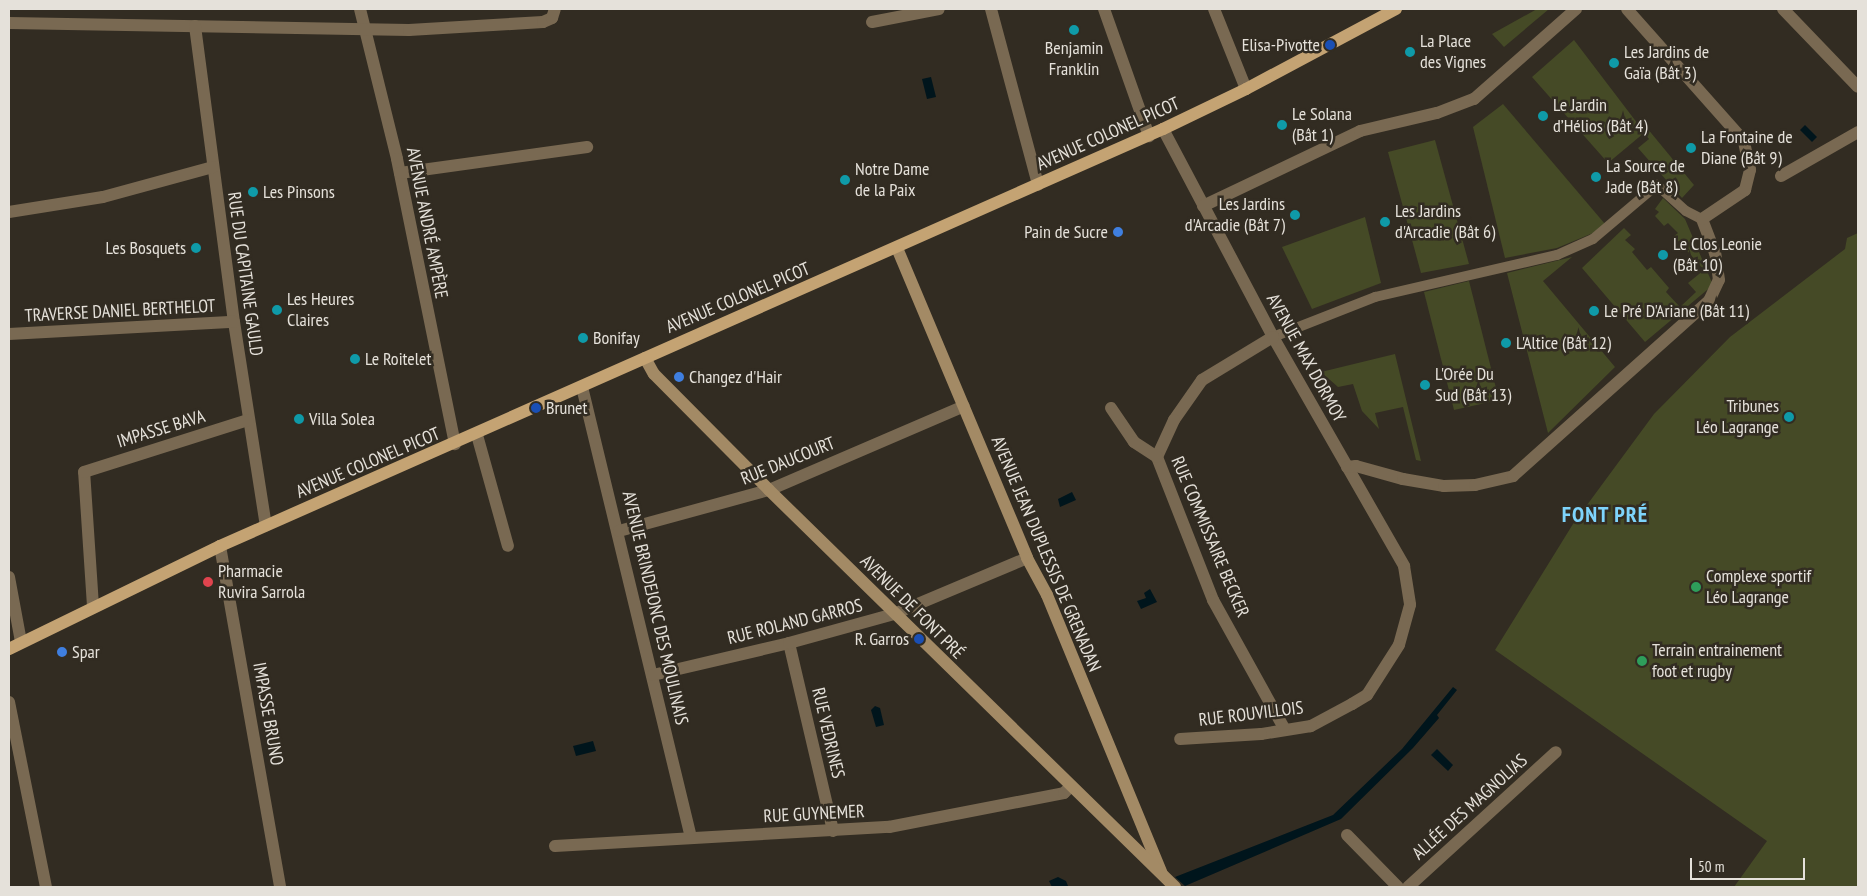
<!DOCTYPE html>
<meta charset="utf-8">
<style>
body{margin:0}
#map{position:relative;width:1867px;height:896px;overflow:hidden;background:#322c22;font-family:"PT Sans Narrow",sans-serif}
div>[style]{position:absolute}
[style*='--x']{left:calc(var(--x)*1px);top:calc(var(--y)*1px);width:calc(var(--w)*1px);rotate:calc(var(--a)*1deg)}
.green>*{inset:0;background:#454a26}
.water>*{inset:0;background:#00151c}
.pedestrian>*{height:10px;margin:-5px;padding:0 5px;transform-origin:5px;border-radius:5px;background:#796952}
.minor>*{height:12px;margin:-6px;padding:0 6px;transform-origin:6px;border-radius:6px;background:#796952}
.secondary>*{height:12px;margin:-6px;padding:0 6px;transform-origin:6px;border-radius:6px;background:#a38a65}
.primary>*{height:12px;margin:-6px;padding:0 6px;transform-origin:6px;border-radius:6px;background:#c4a373}
.dots>*{width:14px;height:14px;translate:-50% -50%;box-sizing:border-box;border:2px solid #322c22;border-radius:50%}
span{translate:-50% -50%;white-space:nowrap;text-align:center;line-height:1.15;-webkit-text-stroke:5px #322c22;paint-order:stroke}
.poi-label{font-size:18px;color:#e5e1da}
.left{translate:0 -50%;text-align:left}
.right{translate:-100% -50%;text-align:right}
.street-label{font-size:18px;color:#e5e1da}
.district-label{font-size:22px;color:#7ed4fc;font-weight:700;letter-spacing:1px}
.frame{position:absolute;inset:0;border:10px solid #e5e1da;pointer-events:none}
.scale{position:absolute;left:1690px;top:858px;width:115px;height:22px;box-sizing:border-box;border:2px solid #e5e1da;border-top:0;padding-left:6px;font-size:15px;line-height:18px;white-space:nowrap;color:#e5e1da;-webkit-text-stroke:4px #322c22;paint-order:stroke}
</style>
<div id="map">
<div class="green">
<i style="clip-path:polygon(1537px 9px,1549px 9px,1504px 47px,1492px 34px)"></i>
<i style="clip-path:polygon(1574px 40px,1644px 132px,1647px 128px,1694px 185px,1682px 198px,1638px 148px,1649px 139px,1644px 133px,1608px 163px,1532px 77px)"></i>
<i style="clip-path:polygon(1503px 104px,1605px 224px,1593px 233px,1557px 248px,1505px 258px,1473px 127px)"></i>
<i style="clip-path:polygon(1435px 140px,1469px 264px,1421px 273px,1388px 152px)"></i>
<i style="clip-path:polygon(1663px 198px,1685px 219px,1713px 285px,1645px 342px,1582px 268px,1624px 228px,1631px 235px,1625px 240px,1635px 249px,1632px 252px,1647px 270px,1651px 267px,1669px 288px,1666px 292px,1680px 307px,1696px 292px,1688px 283px,1704px 270px,1674px 236px,1678px 233px,1668px 223px,1664px 226px,1655px 216px,1659px 212px,1655px 209px)"></i>
<i style="clip-path:polygon(1365px 217px,1381px 283px,1312px 309px,1282px 247px)"></i>
<i style="clip-path:polygon(1858px 233px,1858px 887px,1734px 887px,1767px 841px,1495px 650px,1573px 524px,1654px 414px,1730px 337px,1845px 249px,1847px 238px)"></i>
<i style="clip-path:polygon(1572px 257px,1543px 281px,1615px 367px,1548px 433px,1507px 273px)"></i>
<i style="clip-path:polygon(1469px 281px,1499px 400px,1454px 410px,1424px 292px)"></i>
<i style="clip-path:polygon(1395px 354px,1421px 461px,1416px 460px,1403px 407px,1375px 413px,1379px 429px,1362px 411px,1353px 384px,1338px 387px,1321px 372px)"></i>
</div>
<div class="water">
<i style="clip-path:polygon(931px 77px,936px 97px,927px 99px,922px 79px)"></i>
<i style="clip-path:polygon(1805px 125px,1817px 137px,1812px 142px,1800px 130px)"></i>
<i style="clip-path:polygon(1072px 492px,1076px 500px,1060px 507px,1058px 499px)"></i>
<i style="clip-path:polygon(1150px 589px,1157px 602px,1141px 609px,1137px 601px,1146px 598px,1144px 593px)"></i>
<i style="clip-path:polygon(1453px 687px,1457px 690px,1437px 715px,1439px 718px,1413px 748px,1341px 819px,1185px 886px,1175px 877px,1333px 815px,1402px 749px)"></i>
<i style="clip-path:polygon(875px 706px,880px 708px,884px 725px,876px 727px,871px 710px)"></i>
<i style="clip-path:polygon(593px 741px,596px 751px,576px 756px,573px 746px)"></i>
<i style="clip-path:polygon(1437px 749px,1453px 765px,1448px 771px,1431px 755px)"></i>
<i style="clip-path:polygon(1058px 877px,1066px 881px,1068px 886px,1052px 887px,1049px 881px)"></i>
</div>
<div class="pedestrian">
<i style="--x:1273;--y:337;--w:110;--a:-21.4"></i>
<i style="--x:1375;--y:297;--w:187;--a:-13"></i>
<i style="--x:1557;--y:255;--w:39;--a:-24"></i>
<i style="--x:1593;--y:239;--w:84;--a:-40.2"></i>
<i style="--x:1657;--y:185;--w:39;--a:42"></i>
<i style="--x:1686;--y:211;--w:18;--a:27"></i>
</div>
<div class="minor">
<i style="--x:360;--y:9;--w:154;--a:76.1"></i>
<i style="--x:397;--y:159;--w:291;--a:78.5"></i>
<i style="--x:991;--y:9;--w:182;--a:75"></i>
<i style="--x:1104;--y:9;--w:135;--a:70.5"></i>
<i style="--x:1214;--y:9;--w:86;--a:68.2"></i>
<i style="--x:1783;--y:9;--w:108;--a:46.1"></i>
<i style="--x:872;--y:22;--w:68;--a:-11"></i>
<i style="--x:9;--y:23;--w:400;--a:1"></i>
<i style="--x:409;--y:30;--w:134;--a:-3.4"></i>
<i style="--x:543;--y:22;--w:10;--a:-24"></i>
<i style="--x:552;--y:18;--w:9;--a:-72"></i>
<i style="--x:195;--y:26;--w:299;--a:82.5"></i>
<i style="--x:234;--y:322;--w:206;--a:81.1"></i>
<i style="--x:1163;--y:129;--w:235;--a:62.1"></i>
<i style="--x:1273;--y:337;--w:264;--a:60.2"></i>
<i style="--x:1404;--y:566;--w:39;--a:81"></i>
<i style="--x:1410;--y:605;--w:41;--a:105.4"></i>
<i style="--x:1399;--y:645;--w:59;--a:122.6"></i>
<i style="--x:1367;--y:695;--w:17;--a:149"></i>
<i style="--x:1352;--y:704;--w:47;--a:151.8"></i>
<i style="--x:1311;--y:726;--w:51;--a:170.9"></i>
<i style="--x:1261;--y:734;--w:81;--a:176.5"></i>
<i style="--x:400;--y:173;--w:189;--a:-7.9"></i>
<i style="--x:1781;--y:176;--w:89;--a:-29.7"></i>
<i style="--x:1203;--y:206;--w:174;--a:-25.5"></i>
<i style="--x:1360;--y:131;--w:79;--a:-13.2"></i>
<i style="--x:1437;--y:113;--w:40;--a:-21"></i>
<i style="--x:1474;--y:99;--w:136;--a:-41.4"></i>
<i style="--x:9;--y:212;--w:95;--a:-9.1"></i>
<i style="--x:103;--y:197;--w:114;--a:-15.3"></i>
<i style="--x:9;--y:334;--w:225;--a:-3.1"></i>
<i style="--x:1273;--y:337;--w:83;--a:148.8"></i>
<i style="--x:1202;--y:380;--w:49;--a:125"></i>
<i style="--x:1174;--y:420;--w:41;--a:114.7"></i>
<i style="--x:1157;--y:457;--w:154;--a:68.6"></i>
<i style="--x:1213;--y:600;--w:146;--a:61"></i>
<i style="--x:582;--y:387;--w:464;--a:76.4"></i>
<i style="--x:1111;--y:408;--w:41;--a:55.9"></i>
<i style="--x:1134;--y:442;--w:27;--a:33"></i>
<i style="--x:477;--y:435;--w:115;--a:74.4"></i>
<i style="--x:1347;--y:467;--w:9;--a:-6"></i>
<i style="--x:1356;--y:466;--w:49;--a:15.5"></i>
<i style="--x:1403;--y:479;--w:42;--a:9.7"></i>
<i style="--x:1444;--y:486;--w:31;--a:-2"></i>
<i style="--x:1475;--y:485;--w:39;--a:-13"></i>
<i style="--x:1513;--y:476;--w:263;--a:-41.8"></i>
<i style="--x:1709;--y:301;--w:23;--a:-65"></i>
<i style="--x:1719;--y:280;--w:27;--a:-98"></i>
<i style="--x:1715;--y:253;--w:36;--a:-111"></i>
<i style="--x:1702;--y:219;--w:52;--a:-34"></i>
<i style="--x:1745;--y:190;--w:21;--a:-76"></i>
<i style="--x:1750;--y:170;--w:30;--a:-102"></i>
<i style="--x:1744;--y:141;--w:176;--a:-131.6"></i>
<i style="--x:619;--y:531;--w:156;--a:-15.3"></i>
<i style="--x:769;--y:490;--w:212;--a:-23.3"></i>
<i style="--x:220;--y:546;--w:346;--a:80"></i>
<i style="--x:9;--y:577;--w:66;--a:79.5"></i>
<i style="--x:93;--y:606;--w:134;--a:-93.8"></i>
<i style="--x:84;--y:472;--w:172;--a:-17.6"></i>
<i style="--x:789;--y:643;--w:193;--a:76.8"></i>
<i style="--x:653;--y:675;--w:140;--a:-13.2"></i>
<i style="--x:789;--y:643;--w:109;--a:-15.4"></i>
<i style="--x:894;--y:614;--w:144;--a:-22.8"></i>
<i style="--x:9;--y:702;--w:189;--a:78.7"></i>
<i style="--x:1347;--y:835;--w:73;--a:45.6"></i>
<i style="--x:555;--y:846;--w:335;--a:-3.3"></i>
<i style="--x:889;--y:827;--w:178;--a:-11"></i>
<i style="--x:1064;--y:793;--w:8;--a:-45"></i>
<i style="--x:1408;--y:887;--w:200;--a:-42.4"></i>
</div>
<div class="secondary">
<i style="--x:897;--y:248;--w:336;--a:67.2"></i>
<i style="--x:1027;--y:558;--w:42;--a:61.6"></i>
<i style="--x:1047;--y:595;--w:300;--a:67.6"></i>
<i style="--x:645;--y:358;--w:18;--a:61"></i>
<i style="--x:654;--y:374;--w:163;--a:45.2"></i>
<i style="--x:769;--y:490;--w:568;--a:44.36"></i>
</div>
<div class="primary">
<i style="--x:9;--y:649;--w:235;--a:-26"></i>
<i style="--x:220;--y:546;--w:1031;--a:-23.86"></i>
<i style="--x:1163;--y:129;--w:92;--a:-25.7"></i>
<i style="--x:1246;--y:89;--w:170;--a:-28.1"></i>
</div>
<div class="dots">
<i style="left:1074px;top:30px;background:#0f9aa8"></i>
<i style="left:1330px;top:45px;background:#1a4fb4"></i>
<i style="left:1410px;top:52px;background:#0f9aa8"></i>
<i style="left:1614px;top:63px;background:#0f9aa8"></i>
<i style="left:1543px;top:116px;background:#0f9aa8"></i>
<i style="left:1282px;top:125px;background:#0f9aa8"></i>
<i style="left:1691px;top:148px;background:#0f9aa8"></i>
<i style="left:1596px;top:177px;background:#0f9aa8"></i>
<i style="left:845px;top:180px;background:#0f9aa8"></i>
<i style="left:253px;top:192px;background:#0f9aa8"></i>
<i style="left:1295px;top:215px;background:#0f9aa8"></i>
<i style="left:1385px;top:222px;background:#0f9aa8"></i>
<i style="left:1118px;top:232px;background:#3f7fe0"></i>
<i style="left:196px;top:248px;background:#0f9aa8"></i>
<i style="left:1663px;top:255px;background:#0f9aa8"></i>
<i style="left:277px;top:310px;background:#0f9aa8"></i>
<i style="left:1594px;top:311px;background:#0f9aa8"></i>
<i style="left:583px;top:338px;background:#0f9aa8"></i>
<i style="left:1506px;top:343px;background:#0f9aa8"></i>
<i style="left:355px;top:359px;background:#0f9aa8"></i>
<i style="left:679px;top:377px;background:#3f7fe0"></i>
<i style="left:1425px;top:385px;background:#0f9aa8"></i>
<i style="left:536px;top:408px;background:#1a4fb4"></i>
<i style="left:1789px;top:417px;background:#0f9aa8"></i>
<i style="left:299px;top:419px;background:#0f9aa8"></i>
<i style="left:208px;top:582px;background:#e0444e"></i>
<i style="left:1696px;top:587px;background:#2e9e5b"></i>
<i style="left:919px;top:639px;background:#1a4fb4"></i>
<i style="left:62px;top:652px;background:#3f7fe0"></i>
<i style="left:1642px;top:661px;background:#2e9e5b"></i>
</div>
<div class="poi-label">
<span class="left" style="left:1420px;top:52px">La Place<br>des Vignes</span>
<span class="right" style="left:1320px;top:45px">Elisa-Pivotte</span>
<span style="left:1074px;top:59px">Benjamin<br>Franklin</span>
<span class="left" style="left:1624px;top:63px">Les Jardins de<br>Gaïa (Bât 3)</span>
<span class="left" style="left:1553px;top:116px">Le Jardin<br>d’Hélios (Bât 4)</span>
<span class="left" style="left:1292px;top:125px">Le Solana<br>(Bât 1)</span>
<span class="left" style="left:1701px;top:148px">La Fontaine de<br>Diane (Bât 9)</span>
<span class="left" style="left:1606px;top:177px">La Source de<br>Jade (Bât 8)</span>
<span class="left" style="left:855px;top:180px">Notre Dame<br>de la Paix</span>
<span class="left" style="left:263px;top:192px">Les Pinsons</span>
<span class="right" style="left:1285px;top:215px">Les Jardins<br>d'Arcadie (Bât 7)</span>
<span class="left" style="left:1395px;top:222px">Les Jardins<br>d'Arcadie (Bât 6)</span>
<span class="right" style="left:1108px;top:232px">Pain de Sucre</span>
<span class="left" style="left:1673px;top:255px">Le Clos Leonie<br>(Bât 10)</span>
<span class="right" style="left:186px;top:248px">Les Bosquets</span>
<span class="left" style="left:287px;top:310px">Les Heures<br>Claires</span>
<span class="left" style="left:1604px;top:311px">Le Pré D'Ariane (Bât 11)</span>
<span class="left" style="left:593px;top:338px">Bonifay</span>
<span class="left" style="left:1516px;top:343px">L'Altice (Bât 12)</span>
<span class="left" style="left:365px;top:359px">Le Roitelet</span>
<span class="left" style="left:1435px;top:385px">L'Orée Du<br>Sud (Bât 13)</span>
<span class="left" style="left:689px;top:377px">Changez d'Hair</span>
<span class="right" style="left:1779px;top:417px">Tribunes<br>Léo Lagrange</span>
<span class="left" style="left:546px;top:408px">Brunet</span>
<span class="left" style="left:309px;top:419px">Villa Solea</span>
<span class="left" style="left:218px;top:582px">Pharmacie<br>Ruvira Sarrola</span>
<span class="left" style="left:1706px;top:587px">Complexe sportif<br>Léo Lagrange</span>
<span class="right" style="left:909px;top:639px">R. Garros</span>
<span class="left" style="left:1652px;top:661px">Terrain entrainement<br>foot et rugby</span>
<span class="left" style="left:72px;top:652px">Spar</span>
</div>
<div class="street-label">
<span style="left:1108px;top:134px;rotate:-24deg">AVENUE COLONEL PICOT</span>
<span style="left:427px;top:223px;rotate:79deg">AVENUE ANDRÉ AMPÈRE</span>
<span style="left:245px;top:274px;rotate:82deg">RUE DU CAPITAINE GAULD</span>
<span style="left:738px;top:298px;rotate:-23deg">AVENUE COLONEL PICOT</span>
<span style="left:120px;top:311px;rotate:-3deg">TRAVERSE DANIEL BERTHELOT</span>
<span style="left:1306px;top:358px;rotate:61deg">AVENUE MAX DORMOY</span>
<span style="left:161px;top:429px;rotate:-17deg">IMPASSE BAVA</span>
<span style="left:788px;top:461px;rotate:-22deg">RUE DAUCOURT</span>
<span style="left:368px;top:463px;rotate:-23deg">AVENUE COLONEL PICOT</span>
<span style="left:1210px;top:537px;rotate:67deg">RUE COMMISSAIRE BECKER</span>
<span style="left:1046px;top:554px;rotate:67deg">AVENUE JEAN DUPLESSIS DE GRENADAN</span>
<span style="left:912px;top:607px;rotate:45deg">AVENUE DE FONT PRÉ</span>
<span style="left:655px;top:608px;rotate:77deg">AVENUE BRINDEJONC DES MOULINAIS</span>
<span style="left:795px;top:622px;rotate:-14deg">RUE ROLAND GARROS</span>
<span style="left:268px;top:714px;rotate:80deg">IMPASSE BRUNO</span>
<span style="left:1251px;top:714px;rotate:-7deg">RUE ROUVILLOIS</span>
<span style="left:828px;top:733px;rotate:77deg">RUE VEDRINES</span>
<span style="left:1470px;top:807px;rotate:-42deg">ALLÉE DES MAGNOLIAS</span>
<span style="left:814px;top:814px;rotate:-3deg">RUE GUYNEMER</span>
</div>
<div class="district-label">
<span style="left:1605px;top:515px">FONT PRÉ</span>
</div>
<div class="frame"></div>
<div class="scale">50 m</div>
</div>
